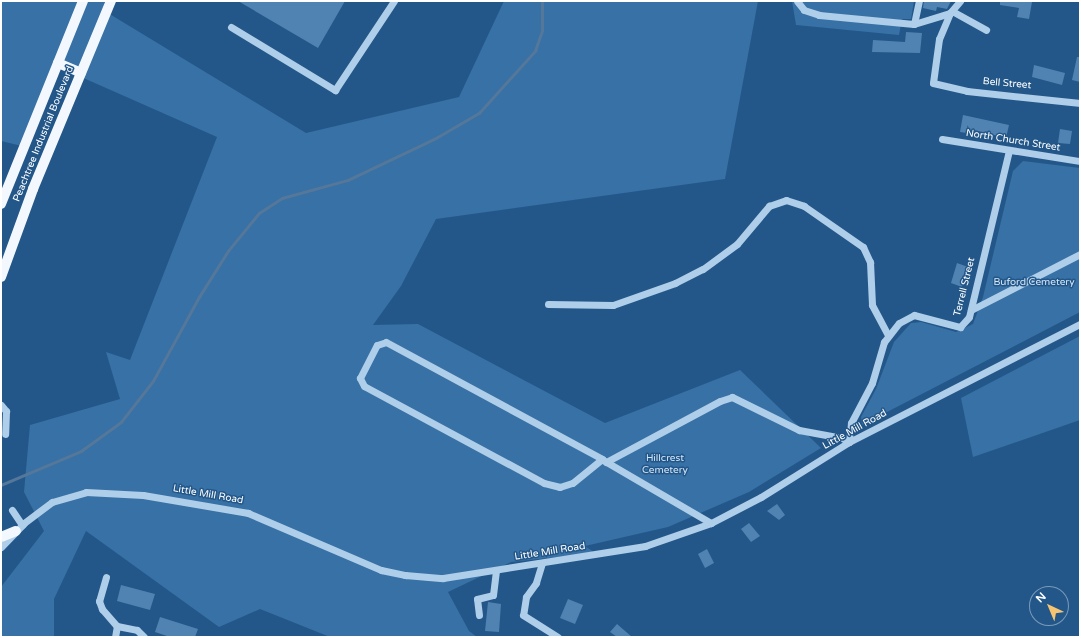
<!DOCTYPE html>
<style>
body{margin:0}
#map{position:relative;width:1081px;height:638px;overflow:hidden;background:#235789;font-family:"Varela Round",sans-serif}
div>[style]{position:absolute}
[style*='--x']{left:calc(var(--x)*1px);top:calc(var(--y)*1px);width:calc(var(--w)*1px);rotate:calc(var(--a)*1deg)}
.green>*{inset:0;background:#3771a5}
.stream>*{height:2.5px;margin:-1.25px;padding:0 1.25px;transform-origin:1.25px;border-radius:1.25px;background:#54779a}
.building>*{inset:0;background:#5083b2}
.minor>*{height:7px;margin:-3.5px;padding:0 3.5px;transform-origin:3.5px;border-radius:3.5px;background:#afceea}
.major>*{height:10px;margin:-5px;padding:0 5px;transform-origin:5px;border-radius:5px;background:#f3f8fe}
span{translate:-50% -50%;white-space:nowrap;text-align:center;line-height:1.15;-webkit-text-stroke:3px #235789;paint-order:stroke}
.street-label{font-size:10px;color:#fff}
.park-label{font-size:10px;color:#d4e6f7}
.frame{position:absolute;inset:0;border:2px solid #fff;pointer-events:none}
.north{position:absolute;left:1029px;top:586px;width:40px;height:40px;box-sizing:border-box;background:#235789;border:1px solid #7b9ab8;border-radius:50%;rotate:316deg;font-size:11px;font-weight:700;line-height:16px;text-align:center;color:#fff}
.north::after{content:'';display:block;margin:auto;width:14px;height:18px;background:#f5c572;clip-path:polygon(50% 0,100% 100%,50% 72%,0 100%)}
</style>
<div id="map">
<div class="green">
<i style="clip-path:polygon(1px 1px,105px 1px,103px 10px,306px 133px,459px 97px,504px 1px,758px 1px,725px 179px,436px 219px,401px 286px,373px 325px,418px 324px,605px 423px,740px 370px,821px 448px,749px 492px,668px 527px,585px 546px,595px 553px,511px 562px,448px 592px,469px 631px,477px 637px,330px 637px,260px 609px,219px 627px,86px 531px,54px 599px,54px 637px,1px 637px,1px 587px,44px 531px,24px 492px,30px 425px,120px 399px,106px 352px,130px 360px,217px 137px,54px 65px,26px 147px,1px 141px)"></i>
<i style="clip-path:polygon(792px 1px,914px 1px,911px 19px,902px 19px,899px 35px,796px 25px)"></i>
<i style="clip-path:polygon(1023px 161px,1080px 168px,1080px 312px,862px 425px,861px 417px,876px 389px,894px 342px,911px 323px,921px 322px,956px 332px,973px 324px,983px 297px,1013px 171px)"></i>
<i style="clip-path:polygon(1080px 336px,1080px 420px,973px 457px,961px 398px)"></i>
</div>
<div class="stream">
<i style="--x:1;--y:485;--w:87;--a:-23"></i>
<i style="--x:81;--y:451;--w:49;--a:-35.9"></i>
<i style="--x:121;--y:422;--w:52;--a:-52"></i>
<i style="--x:153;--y:381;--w:96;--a:-61.3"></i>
<i style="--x:199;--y:297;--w:54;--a:-57.8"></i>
<i style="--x:228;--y:251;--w:49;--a:-50.8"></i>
<i style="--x:259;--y:213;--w:27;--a:-33"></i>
<i style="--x:282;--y:198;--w:68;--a:-15.3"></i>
<i style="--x:348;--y:180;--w:98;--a:-25.5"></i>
<i style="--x:436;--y:138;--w:50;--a:-30.2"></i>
<i style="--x:479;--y:113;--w:84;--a:-47.9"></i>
<i style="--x:535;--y:51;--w:21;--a:-71"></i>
<i style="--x:542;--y:31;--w:30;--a:-90"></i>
</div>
<div class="building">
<i style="clip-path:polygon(238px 1px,345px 1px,318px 48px)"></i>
<i style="clip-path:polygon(924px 1px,951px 1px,947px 9px,937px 7px,936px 11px,923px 8px)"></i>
<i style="clip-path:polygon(1000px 1px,1032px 2px,1029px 19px,1017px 17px,1019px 8px,1000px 5px)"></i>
<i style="clip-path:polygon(906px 32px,922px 33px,920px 53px,872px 52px,873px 40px,905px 42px)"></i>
<i style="clip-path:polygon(1077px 57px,1080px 57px,1080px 82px,1072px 80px)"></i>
<i style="clip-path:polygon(1034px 65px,1065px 73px,1062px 85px,1032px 77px)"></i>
<i style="clip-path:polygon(963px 115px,1009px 125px,1006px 138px,974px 130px,973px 134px,960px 132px)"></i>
<i style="clip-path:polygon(1060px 129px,1072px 131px,1070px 144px,1058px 143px)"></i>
<i style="clip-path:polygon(957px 263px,968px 267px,962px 287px,951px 283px)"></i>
<i style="clip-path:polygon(777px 504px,785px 515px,779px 520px,767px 511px)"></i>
<i style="clip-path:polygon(749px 523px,760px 536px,751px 542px,741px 529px)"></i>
<i style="clip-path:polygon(707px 549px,714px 563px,705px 568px,698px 554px)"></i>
<i style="clip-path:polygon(121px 585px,155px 594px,150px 610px,117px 601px)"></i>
<i style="clip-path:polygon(568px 599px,583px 605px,575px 624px,560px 618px)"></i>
<i style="clip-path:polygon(488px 602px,501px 604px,499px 632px,485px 631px)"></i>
<i style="clip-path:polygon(160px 617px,198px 629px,195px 637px,170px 637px,155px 632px)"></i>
<i style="clip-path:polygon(617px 624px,632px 637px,617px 637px,610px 632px)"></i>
</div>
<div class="minor">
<i style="--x:797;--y:1;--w:11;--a:52"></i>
<i style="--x:804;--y:10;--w:16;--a:18"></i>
<i style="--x:819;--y:15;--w:95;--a:5.4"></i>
<i style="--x:914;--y:24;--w:38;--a:-17"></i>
<i style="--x:960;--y:1;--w:16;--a:130"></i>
<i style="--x:950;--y:13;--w:28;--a:113"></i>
<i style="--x:939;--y:39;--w:44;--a:97.8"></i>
<i style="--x:933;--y:83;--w:35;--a:13"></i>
<i style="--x:967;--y:91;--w:114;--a:6.1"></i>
<i style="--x:952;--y:11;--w:39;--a:29"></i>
<i style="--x:914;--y:24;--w:24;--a:-78"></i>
<i style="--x:231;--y:27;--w:122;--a:31.2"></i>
<i style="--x:335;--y:90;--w:107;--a:-56.5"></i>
<i style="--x:942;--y:139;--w:140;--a:9.1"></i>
<i style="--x:548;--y:304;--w:65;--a:0.9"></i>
<i style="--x:613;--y:305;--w:66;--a:-19.5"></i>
<i style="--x:675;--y:283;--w:31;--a:-27"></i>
<i style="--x:703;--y:269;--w:42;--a:-36.3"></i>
<i style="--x:737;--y:244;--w:50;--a:-49.9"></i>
<i style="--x:769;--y:206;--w:18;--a:-19"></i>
<i style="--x:786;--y:200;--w:19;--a:18"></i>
<i style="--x:804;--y:206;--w:72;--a:34.8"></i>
<i style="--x:863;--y:247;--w:17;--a:65"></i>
<i style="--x:870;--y:262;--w:43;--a:87.3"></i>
<i style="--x:872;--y:305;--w:34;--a:62"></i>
<i style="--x:971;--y:310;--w:123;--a:-27.2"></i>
<i style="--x:386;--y:342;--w:246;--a:28.4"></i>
<i style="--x:602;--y:459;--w:38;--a:141"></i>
<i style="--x:572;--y:483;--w:13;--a:162"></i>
<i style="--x:560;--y:487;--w:16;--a:-166"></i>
<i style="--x:544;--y:483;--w:204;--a:-151.7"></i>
<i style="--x:364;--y:386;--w:9;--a:-117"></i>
<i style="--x:360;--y:378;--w:37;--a:-63"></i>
<i style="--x:377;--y:345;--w:9;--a:-18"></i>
<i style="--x:1;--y:405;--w:8;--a:50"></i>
<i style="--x:6;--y:411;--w:23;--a:92"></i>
<i style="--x:603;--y:460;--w:125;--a:30.3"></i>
<i style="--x:606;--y:462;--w:129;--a:-28.2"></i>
<i style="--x:720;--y:401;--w:13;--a:-18"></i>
<i style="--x:732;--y:397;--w:75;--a:26.2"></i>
<i style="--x:799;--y:430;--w:44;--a:10.5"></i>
<i style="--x:842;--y:438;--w:8;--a:30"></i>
<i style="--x:849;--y:442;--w:19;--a:-84"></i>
<i style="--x:851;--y:423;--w:45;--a:-62.3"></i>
<i style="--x:872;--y:383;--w:43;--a:-73.7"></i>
<i style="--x:884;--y:342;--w:24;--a:-52"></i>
<i style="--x:899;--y:323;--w:17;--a:-28"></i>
<i style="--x:914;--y:315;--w:48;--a:14.6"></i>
<i style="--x:960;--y:327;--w:13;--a:-48"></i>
<i style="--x:969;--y:317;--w:171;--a:-76.5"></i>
<i style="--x:12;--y:510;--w:18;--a:56"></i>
<i style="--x:1;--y:547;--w:33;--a:-46"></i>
<i style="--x:24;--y:523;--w:35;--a:-37"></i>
<i style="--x:52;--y:502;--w:35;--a:-16"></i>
<i style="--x:86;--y:492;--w:57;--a:3"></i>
<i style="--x:143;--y:495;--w:107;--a:9.7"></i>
<i style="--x:248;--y:513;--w:145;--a:23.2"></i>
<i style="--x:381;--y:570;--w:25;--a:12"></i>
<i style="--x:405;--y:575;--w:38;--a:5"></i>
<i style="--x:443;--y:578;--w:205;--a:-9"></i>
<i style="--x:645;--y:546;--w:70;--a:-19.2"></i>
<i style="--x:711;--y:523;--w:56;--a:-27.5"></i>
<i style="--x:761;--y:497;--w:104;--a:-32"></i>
<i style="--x:849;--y:442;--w:259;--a:-27.1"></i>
<i style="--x:542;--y:563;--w:21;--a:107"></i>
<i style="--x:536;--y:583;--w:17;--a:126"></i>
<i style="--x:526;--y:597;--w:18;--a:99"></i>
<i style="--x:523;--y:615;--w:41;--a:32.2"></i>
<i style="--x:106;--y:577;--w:25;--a:106"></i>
<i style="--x:99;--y:601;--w:9;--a:69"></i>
<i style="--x:102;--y:609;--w:23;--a:49"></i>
<i style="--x:117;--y:626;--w:20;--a:11"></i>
<i style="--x:137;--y:630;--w:10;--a:45"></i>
<i style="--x:479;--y:615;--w:16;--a:-97"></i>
<i style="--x:477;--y:599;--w:16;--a:-14"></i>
<i style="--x:493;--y:595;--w:24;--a:-83"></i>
<i style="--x:115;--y:637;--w:11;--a:-80"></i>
</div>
<div class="major">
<i style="--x:58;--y:63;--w:25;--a:23"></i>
<i style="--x:1;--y:204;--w:219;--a:-68"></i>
<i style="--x:1;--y:277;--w:94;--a:-70"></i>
<i style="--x:33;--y:189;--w:204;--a:-67.5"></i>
<i style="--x:1;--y:537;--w:16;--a:-22"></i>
</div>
<div class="street-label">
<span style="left:1007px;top:84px;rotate:5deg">Bell Street</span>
<span style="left:44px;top:134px;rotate:-68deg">Peachtree Industrial Boulevard</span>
<span style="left:1013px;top:141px;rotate:9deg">North Church Street</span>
<span style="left:965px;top:287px;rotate:-76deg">Terrell Street</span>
<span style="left:855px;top:430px;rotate:-29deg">Little Mill Road</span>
<span style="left:208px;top:495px;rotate:10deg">Little Mill Road</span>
<span style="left:550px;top:552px;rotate:-9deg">Little Mill Road</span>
</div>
<div class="park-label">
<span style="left:1034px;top:283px">Buford Cemetery</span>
<span style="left:665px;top:464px">Hillcrest<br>Cemetery</span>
</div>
<div class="frame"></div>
<div class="north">N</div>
</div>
